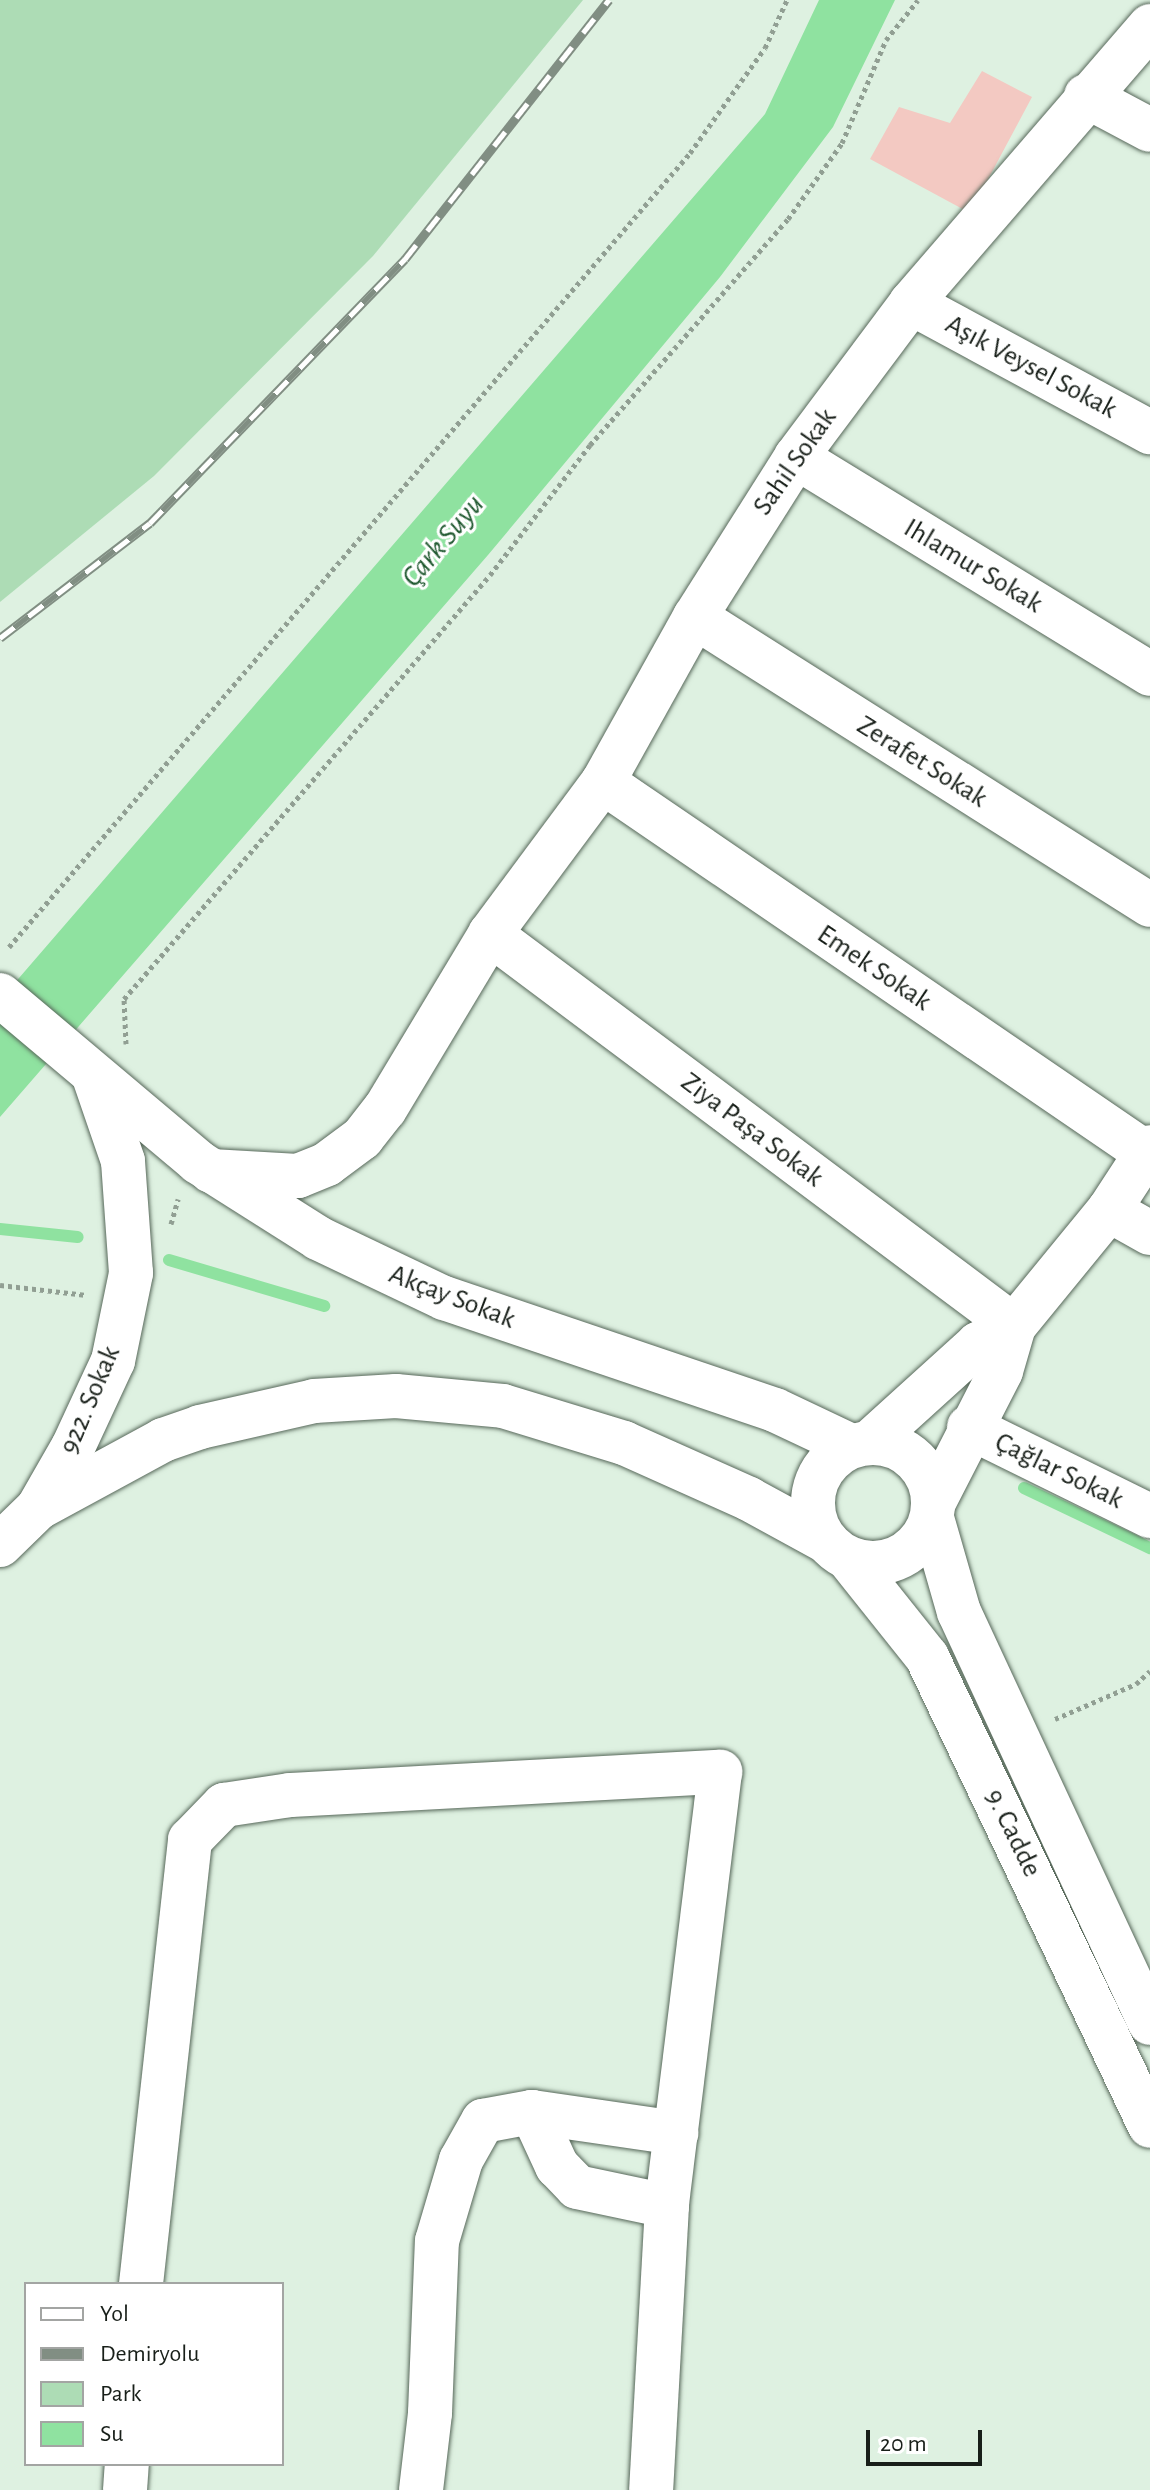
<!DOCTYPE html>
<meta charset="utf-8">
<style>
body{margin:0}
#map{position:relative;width:1150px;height:2490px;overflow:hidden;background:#def1e1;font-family:"Alegreya Sans",sans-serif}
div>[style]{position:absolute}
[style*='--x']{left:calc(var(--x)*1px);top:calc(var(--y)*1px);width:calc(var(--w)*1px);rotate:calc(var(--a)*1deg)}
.green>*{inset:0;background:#addcb5}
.water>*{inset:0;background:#8fe2a0}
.stream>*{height:12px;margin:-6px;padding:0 6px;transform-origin:6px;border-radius:6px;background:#8fe2a0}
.building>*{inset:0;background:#f3c9c2}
.path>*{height:5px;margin-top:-2.5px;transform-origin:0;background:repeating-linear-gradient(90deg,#919f93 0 4px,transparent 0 8px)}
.roads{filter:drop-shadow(0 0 2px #57685a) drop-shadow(0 0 2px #57685a)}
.minor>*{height:44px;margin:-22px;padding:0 22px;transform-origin:22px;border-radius:22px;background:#fff}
.major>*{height:44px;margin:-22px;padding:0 22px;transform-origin:22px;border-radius:22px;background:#fff}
.major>.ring{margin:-22px;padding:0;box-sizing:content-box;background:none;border:44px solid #fff;border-radius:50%}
.rail>*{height:9px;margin-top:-4.5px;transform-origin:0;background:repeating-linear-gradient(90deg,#fff 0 18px,#818e83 0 36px);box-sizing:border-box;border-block:2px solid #818e83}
span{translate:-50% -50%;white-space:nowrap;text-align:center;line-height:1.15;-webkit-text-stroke:6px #fff;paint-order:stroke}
.street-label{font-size:28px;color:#181f19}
.water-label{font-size:30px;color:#215a31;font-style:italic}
.legend{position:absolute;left:24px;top:2282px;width:260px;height:184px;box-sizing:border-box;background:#fff;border:2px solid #a3a5a3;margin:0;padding:10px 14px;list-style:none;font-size:24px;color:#181f19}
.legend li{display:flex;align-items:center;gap:16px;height:40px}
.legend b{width:40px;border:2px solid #a3a5a3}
.scale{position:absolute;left:866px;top:2430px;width:116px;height:36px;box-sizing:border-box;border:4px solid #181f19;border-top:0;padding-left:10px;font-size:24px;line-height:28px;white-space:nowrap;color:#181f19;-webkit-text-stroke:6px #fff;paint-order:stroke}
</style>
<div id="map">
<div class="green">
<i style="clip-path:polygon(0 0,583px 0,373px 256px,154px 476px,0 602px)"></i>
</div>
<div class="water">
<i style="clip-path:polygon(819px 0,895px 0,833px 127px,720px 277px,488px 555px,0 1117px,0 1000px,765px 114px)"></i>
</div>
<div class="stream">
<i style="--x:0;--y:1229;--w:78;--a:5.9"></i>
<i style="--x:169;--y:1260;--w:162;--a:16.5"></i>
<i style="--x:1024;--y:1488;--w:140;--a:25.5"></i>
</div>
<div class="building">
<i style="clip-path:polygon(982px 71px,1032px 97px,970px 213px,870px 159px,899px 107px,950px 123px)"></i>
</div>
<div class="path">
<i style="--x:9;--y:947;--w:1046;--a:-49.38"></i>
<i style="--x:690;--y:153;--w:129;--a:-54.5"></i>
<i style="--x:765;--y:48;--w:53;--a:-65.4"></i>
<i style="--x:126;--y:1044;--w:45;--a:-92.5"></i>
<i style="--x:124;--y:999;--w:560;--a:-49.2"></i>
<i style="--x:490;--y:575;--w:164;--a:-52.4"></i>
<i style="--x:590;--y:445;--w:300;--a:-48.8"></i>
<i style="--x:788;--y:219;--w:93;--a:-54.6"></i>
<i style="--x:842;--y:143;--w:112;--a:-66.9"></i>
<i style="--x:886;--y:40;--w:51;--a:-51.3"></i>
<i style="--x:171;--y:1224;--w:26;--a:-74"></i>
<i style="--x:0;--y:1285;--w:87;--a:6.6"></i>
<i style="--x:1055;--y:1719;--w:88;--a:-23.4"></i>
<i style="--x:1136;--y:1684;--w:19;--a:-43"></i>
</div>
<div class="roads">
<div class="minor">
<i style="--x:1086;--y:96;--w:72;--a:28"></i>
<i style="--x:911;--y:303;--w:272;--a:28.4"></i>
<i style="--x:796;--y:457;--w:415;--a:31.5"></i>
<i style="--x:695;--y:617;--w:538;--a:32.33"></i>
<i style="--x:603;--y:782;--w:658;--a:34.34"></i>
<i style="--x:490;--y:934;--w:654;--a:36.8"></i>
<i style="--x:211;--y:1171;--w:87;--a:3.3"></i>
<i style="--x:298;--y:1176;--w:31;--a:-22"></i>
<i style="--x:327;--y:1164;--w:44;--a:-36.6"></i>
<i style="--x:362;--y:1138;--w:37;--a:-52"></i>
<i style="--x:385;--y:1109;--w:204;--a:-59"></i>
<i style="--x:490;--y:934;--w:189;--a:-53.4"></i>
<i style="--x:603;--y:782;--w:189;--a:-60.9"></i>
<i style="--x:695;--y:617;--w:189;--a:-57.7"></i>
<i style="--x:796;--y:457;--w:192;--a:-53.2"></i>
<i style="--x:911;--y:303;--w:366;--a:-49.2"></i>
<i style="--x:1109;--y:1210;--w:47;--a:29.3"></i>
<i style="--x:969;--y:1427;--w:202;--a:26.2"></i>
<i style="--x:532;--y:2112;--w:60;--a:65.2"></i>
<i style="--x:557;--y:2166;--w:29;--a:46"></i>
<i style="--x:577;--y:2187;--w:92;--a:11.9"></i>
<i style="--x:141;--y:2284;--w:447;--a:-83.7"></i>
<i style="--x:190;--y:1840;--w:49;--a:-45.8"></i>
<i style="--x:224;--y:1805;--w:67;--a:-8.6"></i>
<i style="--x:290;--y:1795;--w:431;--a:-3.1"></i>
<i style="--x:720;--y:1772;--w:437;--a:97"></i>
<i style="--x:667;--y:2206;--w:284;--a:93.2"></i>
<i style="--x:125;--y:2490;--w:26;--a:-86"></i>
<i style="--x:421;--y:2490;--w:78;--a:-83.3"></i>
<i style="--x:430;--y:2413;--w:172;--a:-87.7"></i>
<i style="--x:437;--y:2241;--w:84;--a:-73.5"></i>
<i style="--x:461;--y:2160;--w:45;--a:-60.6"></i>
<i style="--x:483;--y:2121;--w:50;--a:-10.4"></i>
<i style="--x:532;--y:2112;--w:146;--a:8.3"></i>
</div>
<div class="major">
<i style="--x:0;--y:995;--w:259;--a:40.1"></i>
<i style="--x:198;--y:1162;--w:142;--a:32.3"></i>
<i style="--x:318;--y:1238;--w:140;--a:25.5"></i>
<i style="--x:444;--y:1298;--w:349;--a:18.7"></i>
<i style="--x:775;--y:1410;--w:84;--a:25.3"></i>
<i style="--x:870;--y:1442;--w:146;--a:-42.2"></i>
<i style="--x:978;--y:1344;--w:40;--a:-26.6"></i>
<i class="ring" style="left:813px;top:1443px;width:76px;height:76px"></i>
<i style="--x:934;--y:1502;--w:147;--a:-62.9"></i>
<i style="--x:1001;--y:1371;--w:47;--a:-73.9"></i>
<i style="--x:1014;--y:1326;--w:150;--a:-50.7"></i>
<i style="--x:1109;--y:1210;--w:75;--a:-56.9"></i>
<i style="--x:38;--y:1508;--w:142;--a:-28.5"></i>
<i style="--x:163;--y:1440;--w:39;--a:-19"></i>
<i style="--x:200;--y:1427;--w:117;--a:-12.8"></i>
<i style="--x:314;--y:1401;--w:82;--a:-3.5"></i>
<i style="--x:396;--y:1396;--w:107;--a:5.3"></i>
<i style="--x:503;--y:1406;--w:127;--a:17"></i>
<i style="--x:624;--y:1443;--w:137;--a:24.1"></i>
<i style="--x:749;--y:1499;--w:88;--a:28.6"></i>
<i style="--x:932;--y:1518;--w:98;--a:74"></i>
<i style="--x:959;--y:1612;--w:453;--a:65.1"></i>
<i style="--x:0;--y:1545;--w:53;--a:-44.2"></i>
<i style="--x:38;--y:1508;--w:70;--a:-60.2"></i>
<i style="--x:73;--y:1447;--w:95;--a:-65.1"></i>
<i style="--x:113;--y:1361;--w:90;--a:-78.4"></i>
<i style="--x:131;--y:1273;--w:112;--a:-94.1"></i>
<i style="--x:123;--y:1161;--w:89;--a:-109"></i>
<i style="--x:848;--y:1558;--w:127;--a:51.4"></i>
<i style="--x:927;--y:1657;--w:519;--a:64.57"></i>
</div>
</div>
<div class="rail">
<i style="--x:0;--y:638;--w:189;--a:-37.5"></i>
<i style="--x:150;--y:523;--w:367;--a:-46"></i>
<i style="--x:405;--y:259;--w:330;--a:-51.8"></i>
</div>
<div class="street-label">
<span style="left:1031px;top:367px;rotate:28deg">Aşık Veysel Sokak</span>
<span style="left:795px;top:462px;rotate:-55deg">Sahil Sokak</span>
<span style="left:973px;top:566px;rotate:31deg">Ihlamur Sokak</span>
<span style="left:922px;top:762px;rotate:32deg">Zerafet Sokak</span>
<span style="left:874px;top:968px;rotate:34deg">Emek Sokak</span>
<span style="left:752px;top:1130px;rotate:37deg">Ziya Paşa Sokak</span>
<span style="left:452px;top:1297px;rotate:21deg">Akçay Sokak</span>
<span style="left:90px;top:1400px;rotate:-67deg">922. Sokak</span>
<span style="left:1059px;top:1471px;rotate:26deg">Çağlar Sokak</span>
<span style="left:1013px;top:1833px;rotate:64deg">9. Cadde</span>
</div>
<div class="water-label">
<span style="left:443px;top:541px;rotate:-50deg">Çark Suyu</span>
</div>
<ul class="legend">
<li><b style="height:10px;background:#fff"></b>Yol</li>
<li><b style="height:10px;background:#818e83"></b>Demiryolu</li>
<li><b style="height:22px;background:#addcb5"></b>Park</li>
<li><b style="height:22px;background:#8fe2a0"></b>Su</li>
</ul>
<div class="scale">20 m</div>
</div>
